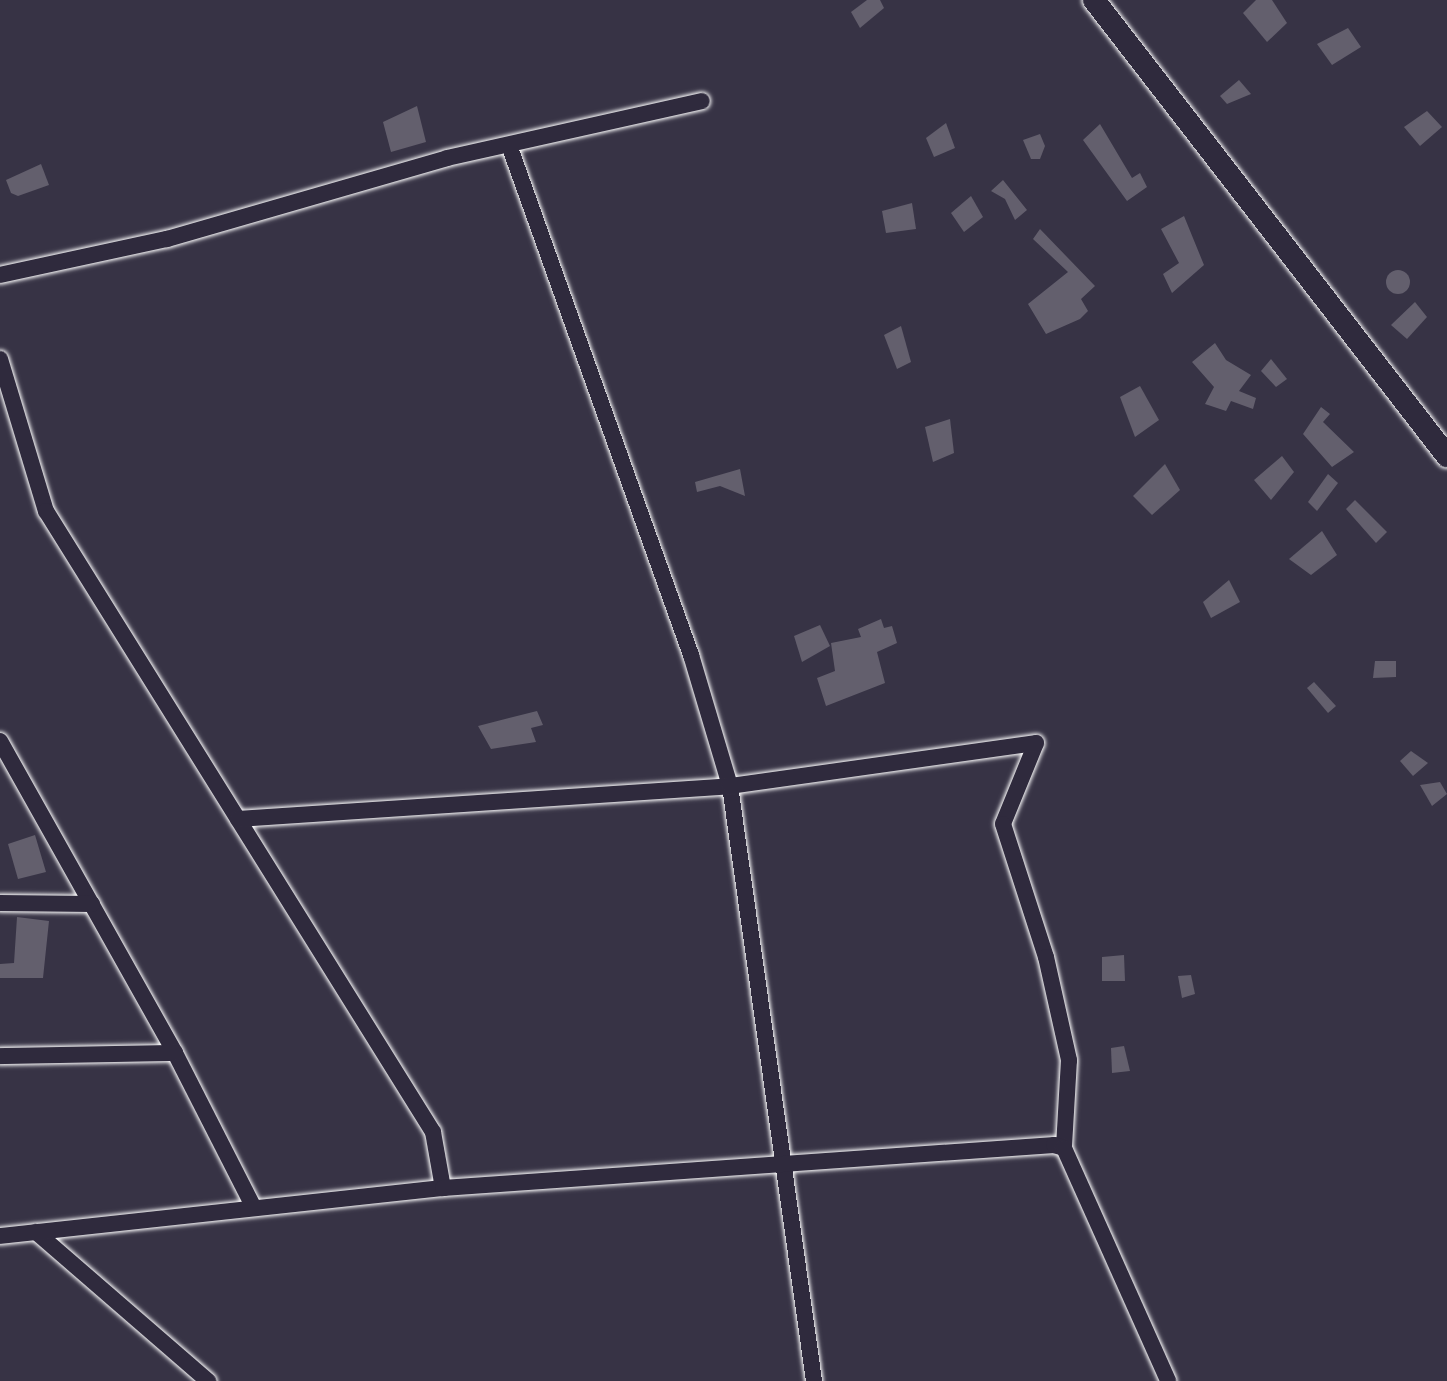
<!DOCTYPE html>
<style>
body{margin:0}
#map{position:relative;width:1447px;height:1381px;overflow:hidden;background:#373345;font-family:Caveat,sans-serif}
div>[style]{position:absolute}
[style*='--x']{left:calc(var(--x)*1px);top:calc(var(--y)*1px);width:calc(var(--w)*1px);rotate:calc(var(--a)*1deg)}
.building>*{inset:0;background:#635f6d}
.round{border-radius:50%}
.roads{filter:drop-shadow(0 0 2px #fff) drop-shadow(0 0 2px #fff)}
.minor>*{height:16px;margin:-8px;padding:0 8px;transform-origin:8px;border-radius:8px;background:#2f2a3d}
.secondary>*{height:22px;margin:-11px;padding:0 11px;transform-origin:11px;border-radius:11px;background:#2f2a3d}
span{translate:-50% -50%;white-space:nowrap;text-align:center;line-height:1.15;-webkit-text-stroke:6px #2f2a3d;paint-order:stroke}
</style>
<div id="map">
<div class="building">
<i style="clip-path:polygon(867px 0,880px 0,884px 8px,860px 28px,851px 12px)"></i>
<i style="clip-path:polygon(1256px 0,1272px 0,1287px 23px,1267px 42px,1243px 13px)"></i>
<i style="clip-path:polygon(1348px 28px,1361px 47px,1332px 65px,1317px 44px)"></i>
<i style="clip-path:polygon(1239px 80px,1251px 94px,1227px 104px,1220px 96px)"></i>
<i style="clip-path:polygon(417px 106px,426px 142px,391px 152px,383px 122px)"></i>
<i style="clip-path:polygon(1427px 111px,1442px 127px,1420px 146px,1404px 127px)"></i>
<i style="clip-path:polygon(946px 123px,955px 148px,934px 157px,926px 138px)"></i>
<i style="clip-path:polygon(1100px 124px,1132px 178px,1140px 173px,1147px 187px,1127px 201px,1083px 140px)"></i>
<i style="clip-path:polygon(1040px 134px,1045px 146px,1040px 159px,1031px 159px,1023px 140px)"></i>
<i style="clip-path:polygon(41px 164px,49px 185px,18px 196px,11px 193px,6px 180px)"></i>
<i style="clip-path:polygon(1003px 180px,1027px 210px,1015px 220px,1005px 199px,991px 191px)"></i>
<i style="clip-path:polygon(971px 196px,983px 217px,964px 232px,951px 213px)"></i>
<i style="clip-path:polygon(912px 203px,916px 229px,886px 233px,882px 211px)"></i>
<i style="clip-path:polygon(1184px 216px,1204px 265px,1172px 293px,1163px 274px,1179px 263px,1161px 229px)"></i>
<i style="clip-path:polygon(1040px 229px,1095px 286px,1081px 299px,1088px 311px,1080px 319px,1046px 334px,1028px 304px,1068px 272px,1033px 239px)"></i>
<i class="round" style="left:1386px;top:270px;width:24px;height:24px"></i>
<i style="clip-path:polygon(1415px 302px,1427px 317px,1407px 339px,1391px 325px)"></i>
<i style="clip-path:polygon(901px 326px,911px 362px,897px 369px,884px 335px)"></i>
<i style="clip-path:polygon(1215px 343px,1226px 360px,1251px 375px,1239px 391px,1256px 398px,1253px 409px,1231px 401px,1226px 411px,1205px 404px,1214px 387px,1192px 362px)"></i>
<i style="clip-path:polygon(1271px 359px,1287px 379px,1276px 387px,1261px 371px)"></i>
<i style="clip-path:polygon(1140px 386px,1159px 420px,1135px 437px,1120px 397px)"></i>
<i style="clip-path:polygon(1321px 407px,1330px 414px,1323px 422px,1354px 452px,1332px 467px,1303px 434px)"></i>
<i style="clip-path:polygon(950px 419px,954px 453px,933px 462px,925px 427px)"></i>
<i style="clip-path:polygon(1282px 456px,1294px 472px,1271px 500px,1254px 480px)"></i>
<i style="clip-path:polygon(1165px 464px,1180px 490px,1152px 515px,1133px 496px)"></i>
<i style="clip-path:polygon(740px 469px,745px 496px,720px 486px,697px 492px,695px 482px)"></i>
<i style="clip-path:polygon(1328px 474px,1338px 483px,1317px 511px,1308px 502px)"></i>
<i style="clip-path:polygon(1355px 500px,1387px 532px,1376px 543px,1346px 509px)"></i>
<i style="clip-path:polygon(1322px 531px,1337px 555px,1311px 575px,1289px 559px)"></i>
<i style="clip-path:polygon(1229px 580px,1240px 602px,1211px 618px,1203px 602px)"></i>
<i style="clip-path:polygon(881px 619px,884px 628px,892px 626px,897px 643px,877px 652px,885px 683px,826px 706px,817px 678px,835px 671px,831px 643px,861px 637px,858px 629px)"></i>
<i style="clip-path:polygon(820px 625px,830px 646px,802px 662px,794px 636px)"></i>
<i style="clip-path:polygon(1375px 661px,1396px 661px,1396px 677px,1373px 678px)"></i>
<i style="clip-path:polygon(1314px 682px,1336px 706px,1328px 713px,1307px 688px)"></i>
<i style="clip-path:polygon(537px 711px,543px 725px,531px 728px,536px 742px,491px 749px,478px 726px)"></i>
<i style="clip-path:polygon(1411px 751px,1428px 763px,1413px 776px,1400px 761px)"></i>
<i style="clip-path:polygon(1440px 782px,1447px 794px,1432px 806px,1420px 785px)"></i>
<i style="clip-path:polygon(35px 835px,46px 872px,18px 879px,8px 844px)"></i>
<i style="clip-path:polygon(17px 917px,49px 921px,43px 978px,0 978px,0 964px,14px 963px)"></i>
<i style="clip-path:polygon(1124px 955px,1125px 981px,1102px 981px,1102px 957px)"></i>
<i style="clip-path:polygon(1191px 975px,1195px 994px,1182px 998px,1178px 976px)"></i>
<i style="clip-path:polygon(1124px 1046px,1130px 1071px,1112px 1073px,1111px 1048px)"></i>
</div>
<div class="roads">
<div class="minor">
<i style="--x:509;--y:145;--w:542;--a:70.36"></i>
<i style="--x:691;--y:655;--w:137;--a:73.4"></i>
<i style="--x:730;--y:786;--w:601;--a:81.96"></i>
<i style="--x:0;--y:275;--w:171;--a:-12.2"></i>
<i style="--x:167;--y:239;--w:291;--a:-16.1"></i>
<i style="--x:447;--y:158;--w:261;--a:-12.6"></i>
<i style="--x:0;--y:359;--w:159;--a:73.2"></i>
<i style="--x:46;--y:511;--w:732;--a:58.07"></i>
<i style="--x:433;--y:1132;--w:57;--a:79.9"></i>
<i style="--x:0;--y:741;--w:358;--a:60.7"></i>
<i style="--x:175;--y:1053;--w:169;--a:63"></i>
<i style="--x:1036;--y:743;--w:87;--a:112.2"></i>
<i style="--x:1003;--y:824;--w:140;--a:72.1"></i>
<i style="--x:1046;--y:957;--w:106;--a:77.4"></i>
<i style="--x:1069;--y:1060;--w:88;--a:93.3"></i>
<i style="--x:238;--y:819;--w:493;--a:-3.8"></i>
<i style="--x:730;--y:786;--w:309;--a:-8"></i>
<i style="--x:0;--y:903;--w:92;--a:0.6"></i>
<i style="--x:0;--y:1056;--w:175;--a:-1"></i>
<i style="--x:36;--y:1232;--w:228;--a:40.9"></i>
<i style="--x:0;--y:1236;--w:446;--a:-6.2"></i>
<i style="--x:443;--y:1188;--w:613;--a:-4.03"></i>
<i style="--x:1054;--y:1145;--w:10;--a:17"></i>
<i style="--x:1064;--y:1148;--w:255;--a:65.9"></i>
</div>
<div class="secondary">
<i style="--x:1094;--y:0;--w:577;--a:52.26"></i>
</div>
</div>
</div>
